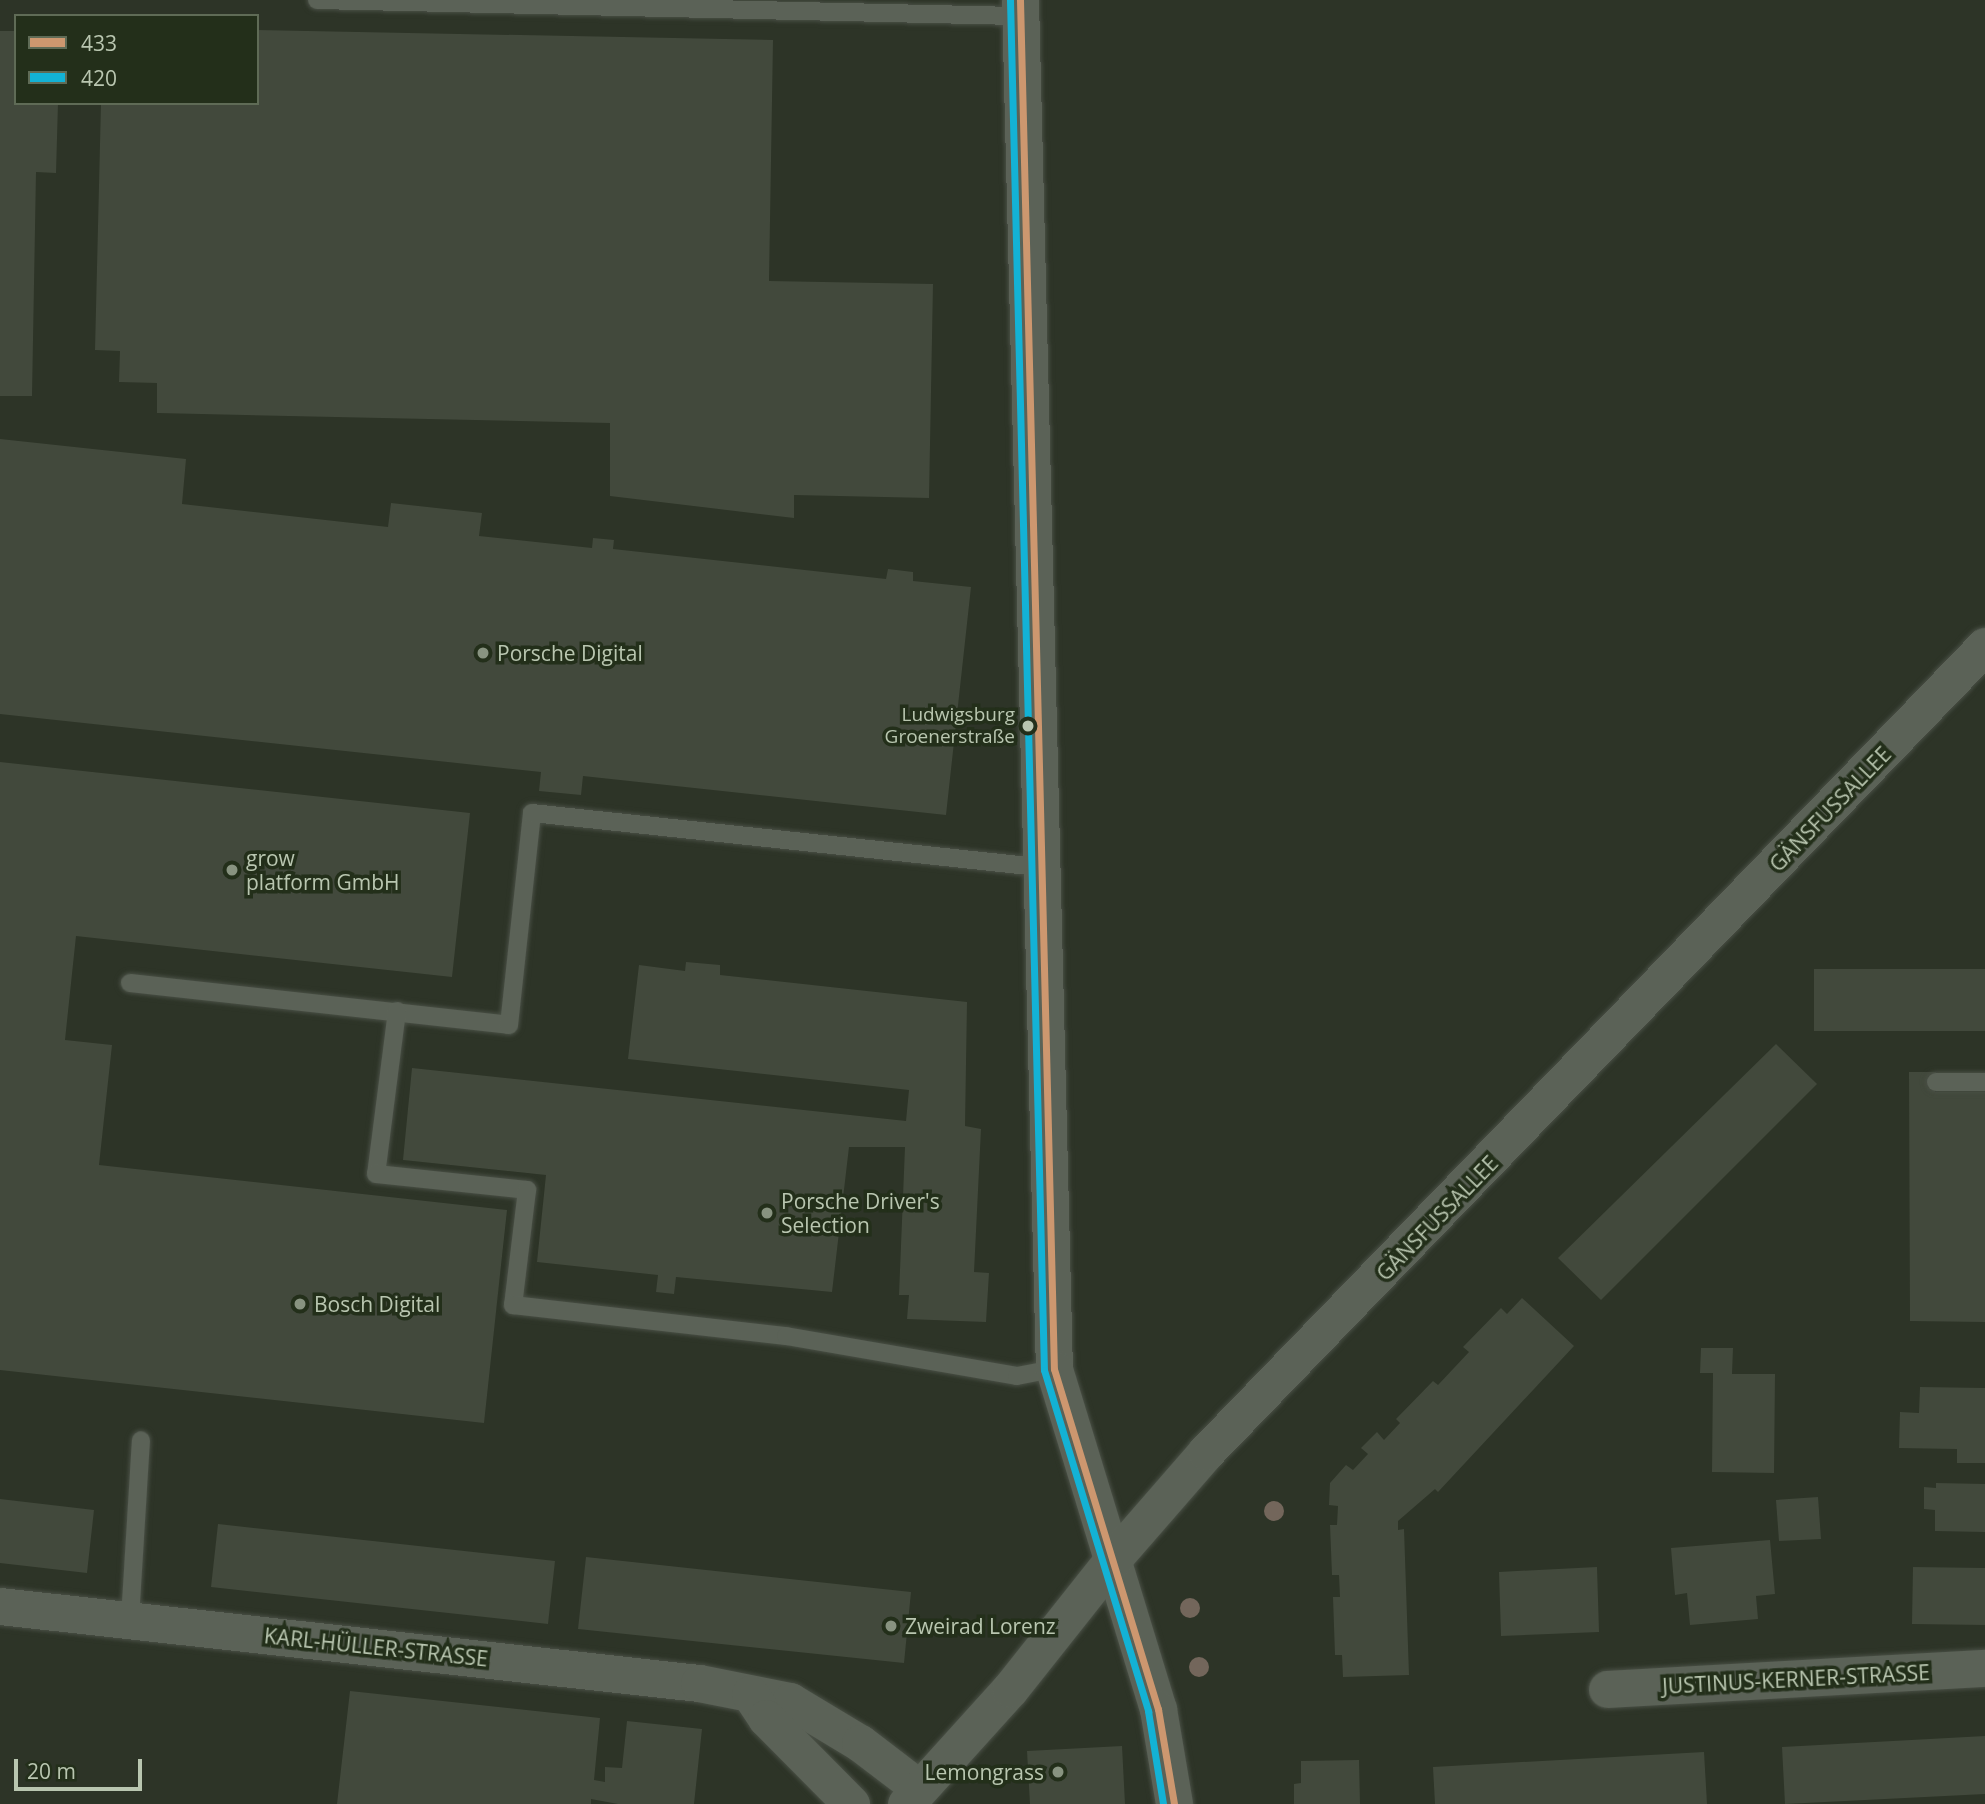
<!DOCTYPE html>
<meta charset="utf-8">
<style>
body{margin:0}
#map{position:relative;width:1985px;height:1804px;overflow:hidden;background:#2d3427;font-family:"Open Sans",sans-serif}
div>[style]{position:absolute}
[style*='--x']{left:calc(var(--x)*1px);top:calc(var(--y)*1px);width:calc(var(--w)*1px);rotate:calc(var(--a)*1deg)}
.building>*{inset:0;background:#42493c}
.roads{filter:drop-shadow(0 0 2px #494f45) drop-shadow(0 0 2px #494f45)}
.service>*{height:18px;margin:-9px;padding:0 9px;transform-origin:9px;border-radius:9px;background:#5b6257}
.minor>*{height:37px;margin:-18.5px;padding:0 18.5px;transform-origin:18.5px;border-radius:18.5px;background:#5b6257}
.bus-1>*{height:7px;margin:-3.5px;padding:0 3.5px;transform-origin:3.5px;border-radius:3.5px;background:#cd976f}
.bus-2>*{height:7px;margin:-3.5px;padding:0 3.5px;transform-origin:3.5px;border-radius:3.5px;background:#13b2d5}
.trees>*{width:20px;height:20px;margin:-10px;border-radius:50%;background:#73665b}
.dots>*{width:19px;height:19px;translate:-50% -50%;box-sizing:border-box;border:4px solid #232f1a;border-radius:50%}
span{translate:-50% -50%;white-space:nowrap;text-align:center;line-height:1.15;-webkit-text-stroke:7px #232f1a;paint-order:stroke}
.bus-label{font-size:19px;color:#b9c6b0}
.right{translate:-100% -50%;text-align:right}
.poi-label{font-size:21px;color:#b9c6b0}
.left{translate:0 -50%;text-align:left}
.street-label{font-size:21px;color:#b9c6b0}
.legend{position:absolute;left:14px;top:14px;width:245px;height:91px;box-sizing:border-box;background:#232f1a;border:2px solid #5f6b56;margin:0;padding:9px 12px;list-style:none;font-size:21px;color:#b9c6b0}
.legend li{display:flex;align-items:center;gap:14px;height:35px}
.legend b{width:35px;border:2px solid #5f6b56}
.scale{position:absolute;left:14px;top:1759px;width:128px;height:32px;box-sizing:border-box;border:4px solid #b9c6b0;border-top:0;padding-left:9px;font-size:21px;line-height:24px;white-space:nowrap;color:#b9c6b0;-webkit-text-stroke:5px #232f1a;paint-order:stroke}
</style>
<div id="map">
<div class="building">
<i style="clip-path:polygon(257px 30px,773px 40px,769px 281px,933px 284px,929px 498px,794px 495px,794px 518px,610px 496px,610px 423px,157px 413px,157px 383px,119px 382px,120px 351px,95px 350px,101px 103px,257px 103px)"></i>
<i style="clip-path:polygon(0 31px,16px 31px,16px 103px,58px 103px,56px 173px,36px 172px,32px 396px,0 396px)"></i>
<i style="clip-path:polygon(0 439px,186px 459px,182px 504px,388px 527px,391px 503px,482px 513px,479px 536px,592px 548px,593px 538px,614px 540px,613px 549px,886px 579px,888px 569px,913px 572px,913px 581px,971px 587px,946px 815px,583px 776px,581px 795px,539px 791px,541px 772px,0 714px)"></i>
<i style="clip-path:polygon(0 762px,470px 813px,452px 977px,76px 936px,65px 1040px,112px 1045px,99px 1165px,507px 1210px,484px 1423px,0 1370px)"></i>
<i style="clip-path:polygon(686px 962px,720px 965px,720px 975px,967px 1002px,965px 1126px,981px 1129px,974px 1272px,989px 1273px,986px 1322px,907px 1319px,909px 1295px,899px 1295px,905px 1147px,849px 1147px,832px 1292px,676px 1277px,674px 1294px,656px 1292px,658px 1275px,537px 1262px,546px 1175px,403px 1160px,412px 1068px,906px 1121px,909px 1090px,628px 1059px,639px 965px,685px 971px)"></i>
<i style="clip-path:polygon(1814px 969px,1985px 969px,1985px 1031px,1814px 1031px)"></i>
<i style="clip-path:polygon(1776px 1044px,1817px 1084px,1601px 1300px,1558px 1258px)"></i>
<i style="clip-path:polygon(1909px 1072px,1936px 1072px,1935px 1092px,1985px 1092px,1985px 1322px,1910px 1321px)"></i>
<i style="clip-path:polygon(1522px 1298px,1574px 1346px,1438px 1492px,1435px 1489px,1398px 1521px,1398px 1530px,1404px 1529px,1409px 1675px,1343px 1677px,1342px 1655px,1335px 1655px,1333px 1597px,1340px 1597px,1339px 1575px,1332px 1575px,1330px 1525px,1337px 1525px,1338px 1506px,1329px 1505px,1330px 1483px,1346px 1465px,1353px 1470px,1368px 1454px,1361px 1448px,1377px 1432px,1384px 1440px,1400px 1423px,1396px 1419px,1433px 1381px,1438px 1385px,1469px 1352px,1463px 1347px,1501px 1308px,1507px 1314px)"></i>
<i style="clip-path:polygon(1701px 1348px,1733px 1348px,1732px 1374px,1775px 1374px,1774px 1473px,1712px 1472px,1713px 1373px,1700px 1373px)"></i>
<i style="clip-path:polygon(1920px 1387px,1985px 1388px,1985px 1463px,1957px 1463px,1957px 1449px,1899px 1448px,1900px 1412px,1919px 1413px)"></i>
<i style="clip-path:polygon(1936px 1483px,1985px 1484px,1985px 1532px,1935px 1531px,1935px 1510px,1924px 1509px,1924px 1487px,1936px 1488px)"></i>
<i style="clip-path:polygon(1818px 1497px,1821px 1539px,1779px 1541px,1776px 1500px)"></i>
<i style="clip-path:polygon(0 1499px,94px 1510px,87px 1573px,0 1563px)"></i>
<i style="clip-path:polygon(218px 1524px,555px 1561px,548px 1624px,211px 1587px)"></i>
<i style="clip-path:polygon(1770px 1540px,1775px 1594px,1756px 1596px,1758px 1619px,1690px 1625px,1687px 1593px,1675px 1595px,1671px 1548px)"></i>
<i style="clip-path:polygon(586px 1557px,911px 1592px,904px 1663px,578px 1629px)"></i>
<i style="clip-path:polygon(1597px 1567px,1599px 1632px,1501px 1636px,1499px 1572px)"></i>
<i style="clip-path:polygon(1913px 1567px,1985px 1568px,1985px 1625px,1912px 1624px)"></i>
<i style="clip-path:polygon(350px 1691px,600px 1718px,594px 1780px,605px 1782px,605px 1767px,622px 1768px,627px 1721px,702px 1729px,694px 1804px,618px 1804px,591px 1799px,591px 1804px,337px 1804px)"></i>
<i style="clip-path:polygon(1985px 1736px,1985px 1794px,1785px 1804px,1782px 1747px)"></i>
<i style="clip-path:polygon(1122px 1746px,1125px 1804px,1030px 1804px,1027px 1751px)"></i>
<i style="clip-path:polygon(1704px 1752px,1707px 1804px,1435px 1804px,1433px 1767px)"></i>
<i style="clip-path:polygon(1359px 1760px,1360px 1804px,1294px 1804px,1294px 1784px,1301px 1783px,1301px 1761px)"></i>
</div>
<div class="roads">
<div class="service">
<i style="--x:317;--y:0;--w:702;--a:1.31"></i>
<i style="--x:130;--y:983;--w:381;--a:6.3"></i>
<i style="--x:509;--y:1025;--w:213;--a:-83.8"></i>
<i style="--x:532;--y:813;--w:509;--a:6.09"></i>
<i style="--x:397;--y:1011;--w:164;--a:97.3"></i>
<i style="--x:376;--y:1174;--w:152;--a:6"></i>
<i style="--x:527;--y:1190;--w:116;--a:96.9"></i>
<i style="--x:513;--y:1305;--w:275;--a:6.5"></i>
<i style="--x:786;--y:1336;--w:234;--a:9.8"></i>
<i style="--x:1017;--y:1376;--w:38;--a:-11"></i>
<i style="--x:1936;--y:1082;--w:49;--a:0"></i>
<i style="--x:130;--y:1619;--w:179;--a:-86.5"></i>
</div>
<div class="minor">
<i style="--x:1020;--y:0;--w:1369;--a:88.58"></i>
<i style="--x:1054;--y:1369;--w:356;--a:73"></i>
<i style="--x:1158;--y:1709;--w:96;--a:80.4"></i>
<i style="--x:0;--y:1606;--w:703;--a:6.29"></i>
<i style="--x:699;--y:1683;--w:93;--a:11.2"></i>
<i style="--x:790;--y:1701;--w:82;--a:31"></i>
<i style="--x:860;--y:1743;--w:74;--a:37.3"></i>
<i style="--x:1607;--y:1689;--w:379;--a:-3.2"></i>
<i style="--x:750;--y:1694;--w:29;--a:56"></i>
<i style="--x:766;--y:1718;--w:121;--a:45.3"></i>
<i style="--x:906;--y:1804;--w:155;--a:-47.9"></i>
<i style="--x:1010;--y:1689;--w:166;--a:-51.6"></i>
<i style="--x:1113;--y:1559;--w:142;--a:-49"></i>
<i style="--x:1206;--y:1452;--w:1121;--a:-45.98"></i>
</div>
</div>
<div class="bus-1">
<i style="--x:1020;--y:0;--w:1369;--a:88.58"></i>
<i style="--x:1054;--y:1369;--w:356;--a:73"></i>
<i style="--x:1158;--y:1709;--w:96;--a:80.4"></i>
</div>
<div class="bus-2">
<i style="--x:1010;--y:0;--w:1370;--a:88.58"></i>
<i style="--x:1044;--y:1370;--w:357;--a:73"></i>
<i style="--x:1148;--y:1711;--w:94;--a:80.8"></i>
</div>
<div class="trees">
<i style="left:1274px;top:1511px"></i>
<i style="left:1190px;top:1608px"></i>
<i style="left:1199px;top:1667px"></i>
</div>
<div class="dots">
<i style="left:483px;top:653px;background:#889380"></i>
<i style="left:1028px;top:726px;background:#b9c6b0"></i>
<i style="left:232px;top:870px;background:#889380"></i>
<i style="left:767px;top:1213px;background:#889380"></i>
<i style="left:300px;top:1304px;background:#889380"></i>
<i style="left:891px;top:1626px;background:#889380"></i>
<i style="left:1058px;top:1772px;background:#889380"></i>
</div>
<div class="bus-label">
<span class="right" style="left:1015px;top:726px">Ludwigsburg<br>Groenerstraße</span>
</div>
<div class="poi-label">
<span class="left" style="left:497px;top:653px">Porsche Digital</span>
<span class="left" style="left:246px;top:870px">grow<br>platform GmbH</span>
<span class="left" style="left:781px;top:1213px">Porsche Driver's<br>Selection</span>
<span class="left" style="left:314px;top:1304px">Bosch Digital</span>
<span class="left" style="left:905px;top:1626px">Zweirad Lorenz</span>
<span class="right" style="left:1044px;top:1772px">Lemongrass</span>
</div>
<div class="street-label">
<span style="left:1830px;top:809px;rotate:-46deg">GÄNSFUSSALLEE</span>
<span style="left:1437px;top:1218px;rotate:-46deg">GÄNSFUSSALLEE</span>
<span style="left:376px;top:1647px;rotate:6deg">KARL-HÜLLER-STRASSE</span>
<span style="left:1796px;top:1679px;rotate:-3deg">JUSTINUS-KERNER-STRASSE</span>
</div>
<ul class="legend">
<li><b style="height:9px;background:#cd976f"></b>433</li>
<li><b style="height:9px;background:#13b2d5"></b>420</li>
</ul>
<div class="scale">20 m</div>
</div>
